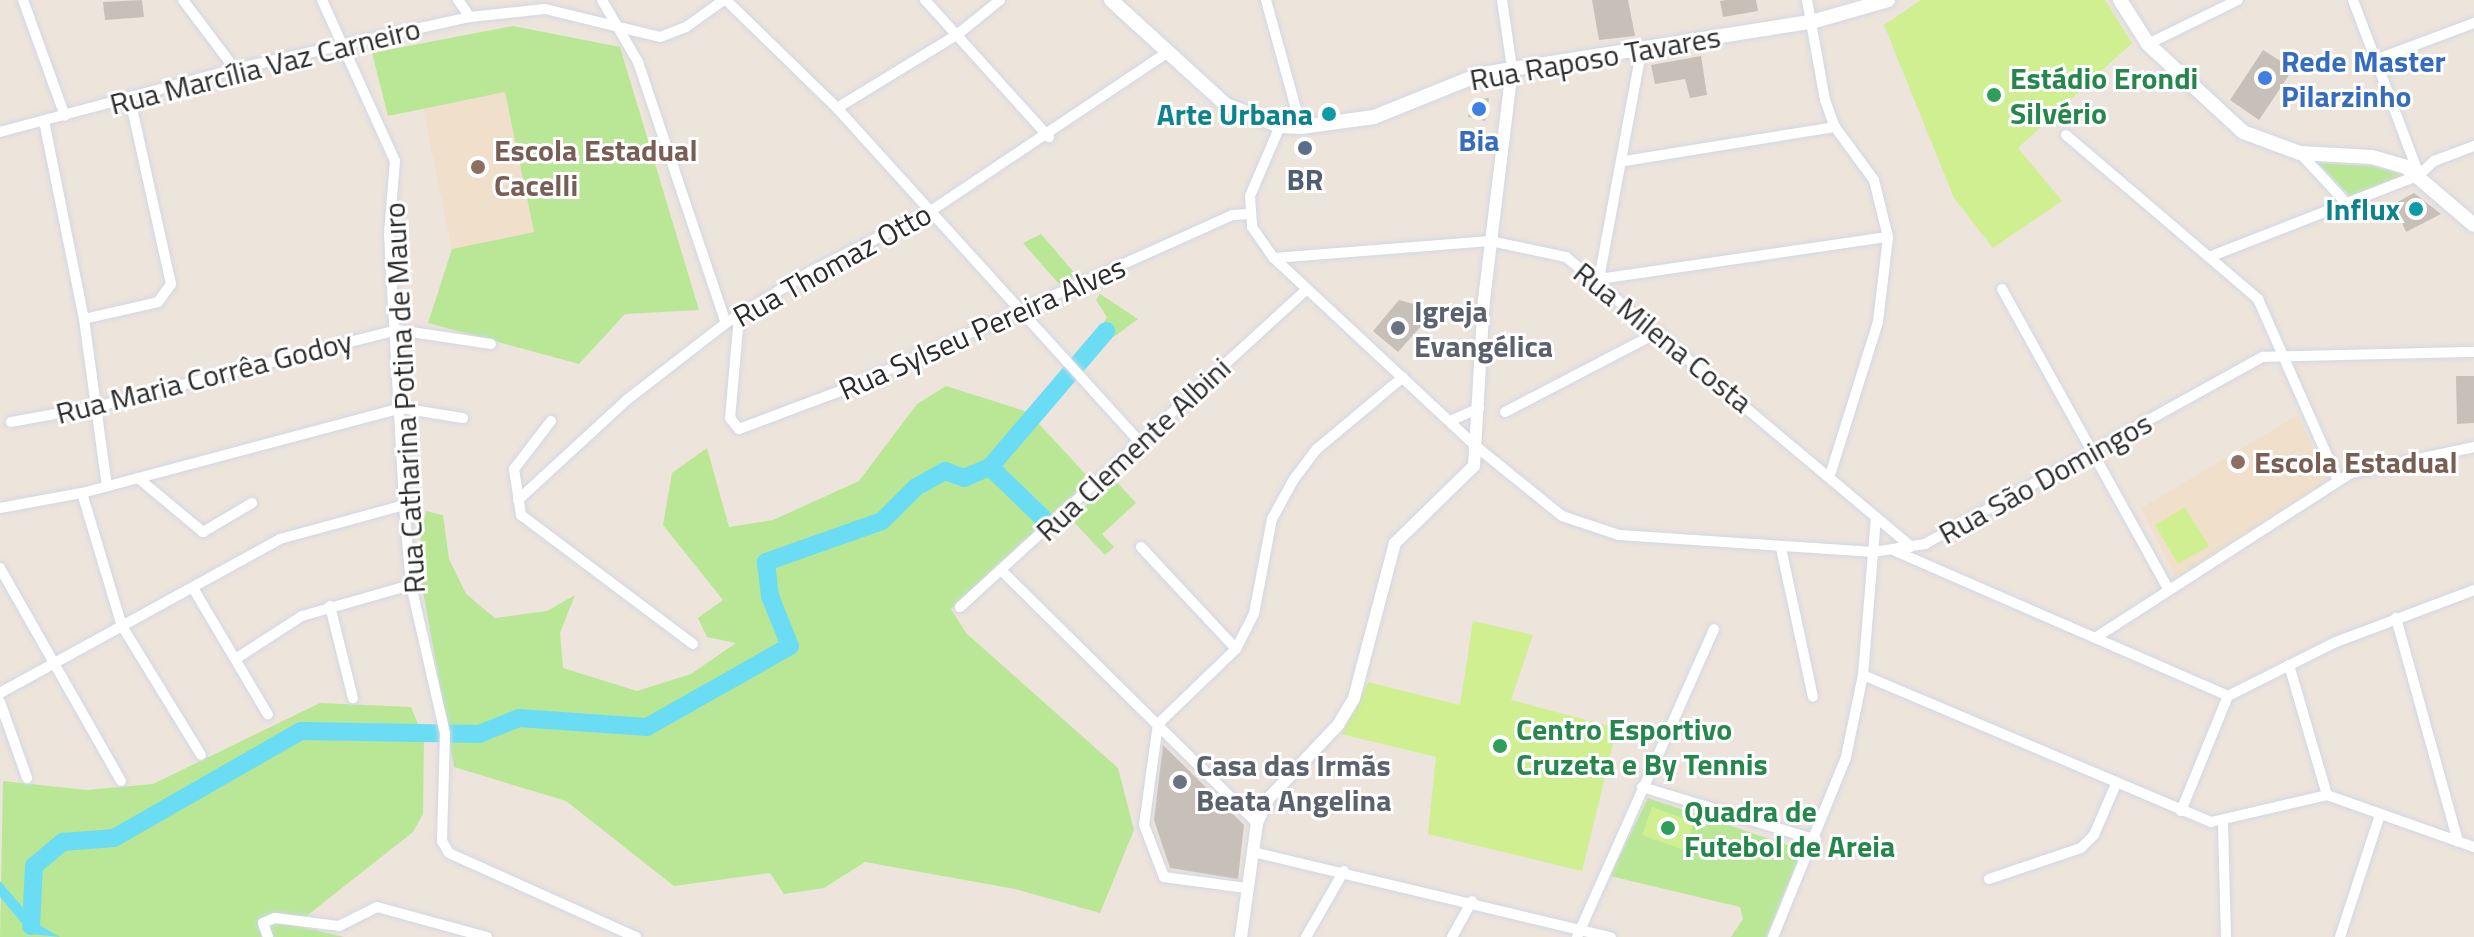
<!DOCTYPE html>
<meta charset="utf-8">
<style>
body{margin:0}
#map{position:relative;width:2474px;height:937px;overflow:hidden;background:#ede4dc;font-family:"Titillium Web",sans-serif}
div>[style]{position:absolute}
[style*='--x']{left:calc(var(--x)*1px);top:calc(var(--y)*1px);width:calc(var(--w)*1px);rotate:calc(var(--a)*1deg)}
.education>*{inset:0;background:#f0e0cb}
.green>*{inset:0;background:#b9e796}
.pitch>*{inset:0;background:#d0ef91}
.water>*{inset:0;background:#6addf5}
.river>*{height:18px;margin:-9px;padding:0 9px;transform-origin:9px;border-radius:9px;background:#6addf5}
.building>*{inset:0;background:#c6c0b8}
.roads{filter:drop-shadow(0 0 2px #d1d7e4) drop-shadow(0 0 2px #d1d7e4)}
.minor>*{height:10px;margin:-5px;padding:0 5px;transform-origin:5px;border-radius:5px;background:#fff}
.tertiary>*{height:12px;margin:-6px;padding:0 6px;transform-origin:6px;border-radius:6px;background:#fff}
.secondary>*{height:14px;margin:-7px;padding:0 7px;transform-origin:7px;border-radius:7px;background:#fff}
.dots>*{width:22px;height:22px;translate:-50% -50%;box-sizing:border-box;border:4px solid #fff;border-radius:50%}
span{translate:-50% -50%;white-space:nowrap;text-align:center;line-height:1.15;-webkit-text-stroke:6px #fff;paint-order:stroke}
.street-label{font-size:30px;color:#2b2b2b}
.shop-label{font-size:30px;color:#366cbe;font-weight:700}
.left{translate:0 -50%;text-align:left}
.leisure-label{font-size:30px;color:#27864d;font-weight:700}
.culture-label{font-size:30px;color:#0d838f;font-weight:700}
.right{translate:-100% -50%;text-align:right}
.education-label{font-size:30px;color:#785e54;font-weight:700}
.service-label{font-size:30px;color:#4e5e75;font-weight:700}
.worship-label{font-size:30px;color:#5b616d;font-weight:700}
</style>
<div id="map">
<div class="education">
<i style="clip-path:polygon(505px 92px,534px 232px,452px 249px,423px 109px)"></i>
<i style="clip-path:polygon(2298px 415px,2327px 480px,2176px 578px,2141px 508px)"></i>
</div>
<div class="green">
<i style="clip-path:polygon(513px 26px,620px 47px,699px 310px,625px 314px,579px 364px,428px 323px,452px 249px,534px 232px,505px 92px,388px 116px,372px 53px)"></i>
<i style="clip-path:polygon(2318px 163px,2373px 166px,2403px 175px,2350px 196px)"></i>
<i style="clip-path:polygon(1041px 234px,1077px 276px,1059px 284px,1023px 243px)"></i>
<i style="clip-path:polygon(1100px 294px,1138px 319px,1114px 337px,1101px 327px,1107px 317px,1096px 300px)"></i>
<i style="clip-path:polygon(946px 386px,1028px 412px,1090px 479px,951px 609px,966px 633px,1118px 768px,1134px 830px,1100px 913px,1015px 889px,865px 862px,824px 888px,784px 894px,770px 873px,674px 886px,566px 801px,454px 767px,417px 557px,426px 511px,443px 515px,449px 559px,466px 594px,495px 618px,547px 611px,575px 595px,560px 633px,563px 668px,637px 691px,691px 674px,736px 643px,707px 637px,698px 618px,723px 600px,663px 525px,672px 473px,707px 448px,729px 527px,773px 520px,859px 481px,917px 404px)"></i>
<i style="clip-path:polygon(1114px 479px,1136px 503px,1102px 534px,1114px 547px,1105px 555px,1071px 519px)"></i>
<i style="clip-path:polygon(320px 703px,411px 707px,424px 739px,423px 814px,413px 832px,295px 925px,344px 937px,0 937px,3px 781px,86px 790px,153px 784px)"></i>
<i style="clip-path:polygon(1648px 798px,1802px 850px,1766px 937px,1731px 937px,1743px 919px,1740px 907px,1610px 876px)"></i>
</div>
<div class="pitch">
<i style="clip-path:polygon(1921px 0,2105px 0,2132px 43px,2018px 148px,2062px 201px,1993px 248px,1954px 198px,1884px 25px)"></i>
<i style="clip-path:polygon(2185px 507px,2209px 546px,2178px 564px,2155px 525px)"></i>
<i style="clip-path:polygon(1473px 621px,1533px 635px,1511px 700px,1617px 728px,1582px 871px,1428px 834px,1436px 757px,1341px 734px,1368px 682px,1460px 705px)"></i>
<i style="clip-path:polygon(1652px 807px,1694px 822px,1684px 850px,1642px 835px)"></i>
</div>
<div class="water">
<i style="clip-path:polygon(0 881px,36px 923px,60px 937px,31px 934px,0 897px)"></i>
</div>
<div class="river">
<i style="--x:990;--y:467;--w:83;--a:44"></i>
<i style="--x:31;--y:926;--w:60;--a:-87.1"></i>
<i style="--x:34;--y:866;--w:38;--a:-40"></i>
<i style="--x:63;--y:842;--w:51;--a:-4.5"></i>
<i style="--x:114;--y:838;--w:215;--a:-29.8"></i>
<i style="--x:301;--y:731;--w:178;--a:1"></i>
<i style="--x:479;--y:734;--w:43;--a:-21.8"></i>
<i style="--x:519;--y:718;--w:128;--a:4"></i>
<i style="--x:647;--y:727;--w:164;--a:-29.5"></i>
<i style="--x:790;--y:646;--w:54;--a:-111.8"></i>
<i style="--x:770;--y:596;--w:34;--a:-97"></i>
<i style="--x:766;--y:562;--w:123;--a:-19.5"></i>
<i style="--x:882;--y:521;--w:48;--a:-45"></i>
<i style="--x:916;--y:487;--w:33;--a:-29"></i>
<i style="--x:945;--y:471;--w:20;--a:20"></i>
<i style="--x:964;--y:478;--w:28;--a:-23"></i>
<i style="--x:990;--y:467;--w:179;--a:-49.5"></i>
</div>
<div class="building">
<i style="clip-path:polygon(142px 0,144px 17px,105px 20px,103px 2px)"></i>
<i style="clip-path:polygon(1592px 0,1628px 0,1635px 36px,1599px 40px)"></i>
<i style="clip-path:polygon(1727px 0,1756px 0,1758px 11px,1723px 17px,1720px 1px)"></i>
<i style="clip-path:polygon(2263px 50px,2293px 69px,2259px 120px,2230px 100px)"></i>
<i style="clip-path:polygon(1701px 56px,1707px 95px,1690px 98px,1685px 79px,1655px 84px,1651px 65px)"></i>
<i style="clip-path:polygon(1489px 98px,1485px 121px,1468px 117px,1472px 100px)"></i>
<i style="clip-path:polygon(2414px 193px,2441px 214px,2406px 232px,2394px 204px)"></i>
<i style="clip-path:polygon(1399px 300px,1417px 305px,1423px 324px,1398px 352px,1373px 331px)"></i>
<i style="clip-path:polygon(2456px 376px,2474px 376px,2474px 423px,2457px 424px)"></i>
<i style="clip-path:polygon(1163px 745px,1244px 825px,1238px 879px,1170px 868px,1154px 820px)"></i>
</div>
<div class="roads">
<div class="minor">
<i style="--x:23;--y:0;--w:123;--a:70.1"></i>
<i style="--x:183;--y:0;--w:86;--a:53"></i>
<i style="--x:322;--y:0;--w:177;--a:65.6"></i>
<i style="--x:395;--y:161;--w:73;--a:94.7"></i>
<i style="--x:389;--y:234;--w:271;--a:86.8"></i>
<i style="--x:404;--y:505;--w:80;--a:85"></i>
<i style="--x:411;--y:585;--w:153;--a:77.1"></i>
<i style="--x:445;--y:734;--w:107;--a:91.6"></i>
<i style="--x:442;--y:841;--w:14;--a:60"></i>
<i style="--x:449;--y:853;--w:205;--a:24.2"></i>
<i style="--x:458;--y:0;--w:21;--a:55"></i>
<i style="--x:602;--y:0;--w:72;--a:59.9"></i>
<i style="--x:638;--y:62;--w:275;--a:71.4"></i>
<i style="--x:726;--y:0;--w:155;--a:44.2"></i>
<i style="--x:837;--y:108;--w:451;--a:47.8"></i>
<i style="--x:925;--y:0;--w:185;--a:47.9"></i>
<i style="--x:1266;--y:0;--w:132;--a:74.6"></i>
<i style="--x:1502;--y:0;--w:69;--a:81.6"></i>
<i style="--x:1807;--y:0;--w:102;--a:79.8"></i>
<i style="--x:1825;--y:100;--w:29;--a:70"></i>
<i style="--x:1835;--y:127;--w:66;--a:53.7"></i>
<i style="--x:1874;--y:180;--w:59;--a:76.2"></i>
<i style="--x:1888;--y:237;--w:86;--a:96.7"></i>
<i style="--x:1878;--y:322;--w:160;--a:107.4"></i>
<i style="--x:2353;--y:0;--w:187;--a:69.3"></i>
<i style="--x:2148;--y:44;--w:100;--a:-26.1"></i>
<i style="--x:1642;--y:47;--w:236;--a:100.5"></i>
<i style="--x:1599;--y:279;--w:292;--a:-8.3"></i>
<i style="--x:2375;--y:60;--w:106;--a:-20.5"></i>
<i style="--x:837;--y:108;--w:142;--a:-31.4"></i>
<i style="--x:958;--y:34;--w:54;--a:-39"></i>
<i style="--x:44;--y:121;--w:202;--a:78.6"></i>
<i style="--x:84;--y:319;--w:169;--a:82.2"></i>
<i style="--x:1280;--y:126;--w:76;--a:113.2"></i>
<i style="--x:1250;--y:196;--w:31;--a:86"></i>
<i style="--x:1252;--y:227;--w:38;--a:55"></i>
<i style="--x:1274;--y:258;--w:279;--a:43"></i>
<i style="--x:1478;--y:448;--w:108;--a:39"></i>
<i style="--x:1562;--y:516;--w:60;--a:18.4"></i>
<i style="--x:1619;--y:535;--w:255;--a:3.8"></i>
<i style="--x:1873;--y:552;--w:53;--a:-8.7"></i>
<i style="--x:1925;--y:544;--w:386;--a:-29"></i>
<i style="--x:2263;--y:357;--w:211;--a:-1.4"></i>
<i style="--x:0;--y:132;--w:243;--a:-15"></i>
<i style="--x:235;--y:69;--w:241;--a:-12.5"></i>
<i style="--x:470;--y:17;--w:75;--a:-6.1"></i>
<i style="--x:545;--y:9;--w:118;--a:13.7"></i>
<i style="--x:660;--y:37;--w:28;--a:-21"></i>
<i style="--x:686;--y:27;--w:47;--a:-35.4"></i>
<i style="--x:2066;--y:135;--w:253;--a:40.5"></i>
<i style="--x:2258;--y:299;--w:198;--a:66.2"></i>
<i style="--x:2300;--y:153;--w:69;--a:47.3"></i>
<i style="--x:1625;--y:161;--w:213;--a:-9.2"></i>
<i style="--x:2209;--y:257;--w:225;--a:-21.3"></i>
<i style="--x:2419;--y:175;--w:21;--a:-43"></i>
<i style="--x:2434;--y:161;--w:43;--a:-20.6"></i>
<i style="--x:1274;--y:258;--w:217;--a:-4.5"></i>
<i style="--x:1490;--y:241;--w:78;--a:11.9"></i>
<i style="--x:1566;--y:257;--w:451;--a:40"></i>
<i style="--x:2002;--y:289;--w:344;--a:61"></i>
<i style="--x:739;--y:316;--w:102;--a:95"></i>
<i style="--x:730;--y:418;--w:14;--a:51"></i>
<i style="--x:739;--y:429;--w:111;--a:-20.6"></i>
<i style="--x:843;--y:390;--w:427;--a:-24.2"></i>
<i style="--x:1233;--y:215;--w:17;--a:-3"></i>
<i style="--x:84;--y:319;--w:76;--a:-12.9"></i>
<i style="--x:158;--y:302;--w:22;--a:-54"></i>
<i style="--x:171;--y:284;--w:189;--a:-102.5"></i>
<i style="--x:1505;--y:412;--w:174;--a:-27.5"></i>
<i style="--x:551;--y:421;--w:61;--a:127.6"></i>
<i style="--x:514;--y:469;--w:47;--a:81.3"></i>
<i style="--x:521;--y:515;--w:215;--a:36.9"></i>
<i style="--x:1450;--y:421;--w:32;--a:-24"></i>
<i style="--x:11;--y:422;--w:89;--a:-10.3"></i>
<i style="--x:99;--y:406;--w:309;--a:-14.3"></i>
<i style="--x:398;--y:330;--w:94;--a:8.6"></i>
<i style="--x:138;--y:478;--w:85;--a:39.7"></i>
<i style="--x:203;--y:532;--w:57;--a:-30.6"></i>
<i style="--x:82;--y:493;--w:139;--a:73.3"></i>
<i style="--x:122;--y:626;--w:151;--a:58.5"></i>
<i style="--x:518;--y:500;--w:149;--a:-42.6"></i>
<i style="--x:628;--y:399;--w:124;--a:-37.8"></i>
<i style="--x:726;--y:323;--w:98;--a:-31.3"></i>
<i style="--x:810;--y:272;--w:133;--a:-26.8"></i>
<i style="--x:929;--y:212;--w:284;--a:-33.8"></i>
<i style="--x:0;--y:508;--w:83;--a:-10.4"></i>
<i style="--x:82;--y:493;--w:330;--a:-14.9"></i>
<i style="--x:401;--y:408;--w:63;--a:9.2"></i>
<i style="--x:1141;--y:547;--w:139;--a:47"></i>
<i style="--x:1781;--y:548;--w:152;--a:77.9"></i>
<i style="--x:1895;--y:551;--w:363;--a:23.5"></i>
<i style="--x:2228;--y:696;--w:121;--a:-26.6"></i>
<i style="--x:2336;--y:642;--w:147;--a:-20.6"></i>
<i style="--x:0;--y:568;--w:245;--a:60.4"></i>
<i style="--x:1001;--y:570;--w:360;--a:44.7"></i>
<i style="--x:193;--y:588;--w:147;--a:59.4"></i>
<i style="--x:330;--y:606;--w:95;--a:76"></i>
<i style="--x:960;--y:607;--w:468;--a:-42.5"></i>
<i style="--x:2396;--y:618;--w:232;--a:74.5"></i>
<i style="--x:2095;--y:638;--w:305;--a:-32.8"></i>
<i style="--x:2351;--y:473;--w:126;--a:-11.9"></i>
<i style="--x:237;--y:658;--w:77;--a:-32.9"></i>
<i style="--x:302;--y:616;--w:113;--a:-15.9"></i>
<i style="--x:2289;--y:665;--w:135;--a:73.7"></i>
<i style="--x:1863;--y:675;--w:378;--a:22.9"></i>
<i style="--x:2211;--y:822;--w:119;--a:-13.1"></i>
<i style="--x:2327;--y:795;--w:156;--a:19.5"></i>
<i style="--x:0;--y:693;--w:320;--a:-28.8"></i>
<i style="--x:280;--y:539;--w:129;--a:-15.3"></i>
<i style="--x:0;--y:702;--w:81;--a:70.4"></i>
<i style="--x:1642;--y:787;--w:182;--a:16.9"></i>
<i style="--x:2181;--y:811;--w:124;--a:-67.8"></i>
<i style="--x:2223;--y:823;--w:114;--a:88.5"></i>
<i style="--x:1253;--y:852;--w:368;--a:13.4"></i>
<i style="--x:1989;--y:879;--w:97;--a:-18.6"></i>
<i style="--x:2081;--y:848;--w:18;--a:-45"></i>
<i style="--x:2094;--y:835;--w:56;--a:-66.7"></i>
<i style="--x:1246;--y:888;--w:83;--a:-172.4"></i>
<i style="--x:1164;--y:877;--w:56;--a:-111"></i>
<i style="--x:1144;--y:825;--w:102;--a:-82.1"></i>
<i style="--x:1158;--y:724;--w:108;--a:-43.9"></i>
<i style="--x:1236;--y:649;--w:39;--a:-63"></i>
<i style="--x:1254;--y:614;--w:97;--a:-79.3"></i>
<i style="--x:1272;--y:519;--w:46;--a:-61.2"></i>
<i style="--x:1294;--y:479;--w:38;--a:-53"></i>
<i style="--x:1317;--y:449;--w:112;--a:-39.9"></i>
<i style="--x:268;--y:937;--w:15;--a:-110"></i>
<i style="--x:263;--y:923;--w:13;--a:-23"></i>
<i style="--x:275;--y:918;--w:64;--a:7.1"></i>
<i style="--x:339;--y:926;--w:42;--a:-26.6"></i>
<i style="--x:377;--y:907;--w:114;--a:15.3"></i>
<i style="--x:1306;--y:937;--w:76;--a:-60.1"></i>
<i style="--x:1452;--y:937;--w:41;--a:-60.9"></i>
<i style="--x:1577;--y:937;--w:337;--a:-66"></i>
<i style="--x:1773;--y:937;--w:194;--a:-67.9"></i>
<i style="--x:1846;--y:757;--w:84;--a:-78.3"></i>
<i style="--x:1863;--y:675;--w:158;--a:-85.3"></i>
<i style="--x:2340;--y:937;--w:125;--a:-71.9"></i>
</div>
<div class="tertiary">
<i style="--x:1241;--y:937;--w:115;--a:-82"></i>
<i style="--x:1257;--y:823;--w:26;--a:-65"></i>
<i style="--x:1268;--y:799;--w:102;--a:-46.6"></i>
<i style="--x:1338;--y:725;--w:31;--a:-59"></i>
<i style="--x:1354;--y:698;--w:160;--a:-75.2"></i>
<i style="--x:1395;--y:543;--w:110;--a:-44.3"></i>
<i style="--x:1474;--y:466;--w:166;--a:-86.6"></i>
<i style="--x:1484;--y:300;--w:234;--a:-83.1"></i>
</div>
<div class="secondary">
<i style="--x:1111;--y:0;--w:156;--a:42.4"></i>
<i style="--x:1226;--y:105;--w:58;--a:21.3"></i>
<i style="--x:1280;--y:126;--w:21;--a:3"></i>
<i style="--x:1301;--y:127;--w:74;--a:-7.8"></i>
<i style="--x:1374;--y:117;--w:115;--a:-21.9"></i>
<i style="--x:1481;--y:74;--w:334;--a:-9"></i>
<i style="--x:1811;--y:22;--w:80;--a:-15.9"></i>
<i style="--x:2120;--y:0;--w:52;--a:57.5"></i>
<i style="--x:2148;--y:44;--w:129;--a:42.8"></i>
<i style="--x:2243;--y:132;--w:61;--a:20.2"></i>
<i style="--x:2300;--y:153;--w:72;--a:3.2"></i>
<i style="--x:2372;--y:157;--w:35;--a:16"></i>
<i style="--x:2406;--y:167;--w:89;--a:40.5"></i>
</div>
</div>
<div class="dots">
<i style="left:2265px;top:78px;background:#3f7fe0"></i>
<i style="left:1994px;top:95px;background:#2e9e5b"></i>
<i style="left:1479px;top:109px;background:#3f7fe0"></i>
<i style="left:1329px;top:114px;background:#0f9aa8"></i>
<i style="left:1305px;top:148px;background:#5c6f8a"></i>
<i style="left:478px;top:167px;background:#8d6e63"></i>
<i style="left:2416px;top:209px;background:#0f9aa8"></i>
<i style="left:1398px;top:328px;background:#6b7280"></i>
<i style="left:2238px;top:462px;background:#8d6e63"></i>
<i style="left:1500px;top:746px;background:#2e9e5b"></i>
<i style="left:1180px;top:782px;background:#6b7280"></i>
<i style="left:1668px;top:828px;background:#2e9e5b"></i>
</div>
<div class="street-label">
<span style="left:1595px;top:58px;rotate:-10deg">Rua Raposo Tavares</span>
<span style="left:265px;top:66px;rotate:-14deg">Rua Marcília Vaz Carneiro</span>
<span style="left:832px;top:265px;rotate:-29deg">Rua Thomaz Otto</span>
<span style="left:982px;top:328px;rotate:-24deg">Rua Sylseu Pereira Alves</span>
<span style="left:1663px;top:337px;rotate:39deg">Rua Milena Costa</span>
<span style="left:204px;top:377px;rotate:-14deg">Rua Maria Corrêa Godoy</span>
<span style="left:404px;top:398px;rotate:-93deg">Rua Catharina Potina de Mauro</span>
<span style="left:1133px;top:449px;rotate:-43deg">Rua Clemente Albini</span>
<span style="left:2045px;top:478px;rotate:-29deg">Rua São Domingos</span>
</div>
<div class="shop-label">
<span class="left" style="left:2281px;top:78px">Rede Master<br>Pilarzinho</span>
<span style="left:1479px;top:140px">Bia</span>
</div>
<div class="leisure-label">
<span class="left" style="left:2010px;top:95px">Estádio Erondi<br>Silvério</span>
<span class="left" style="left:1516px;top:746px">Centro Esportivo<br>Cruzeta e By Tennis</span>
<span class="left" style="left:1684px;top:828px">Quadra de<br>Futebol de Areia</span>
</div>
<div class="culture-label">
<span class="right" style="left:1313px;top:114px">Arte Urbana</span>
<span class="right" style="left:2400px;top:209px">Influx</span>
</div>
<div class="education-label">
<span class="left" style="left:494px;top:167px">Escola Estadual<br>Cacelli</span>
<span class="left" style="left:2254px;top:462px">Escola Estadual</span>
</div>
<div class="service-label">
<span style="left:1305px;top:179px">BR</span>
</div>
<div class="worship-label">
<span class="left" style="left:1414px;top:328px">Igreja<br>Evangélica</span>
<span class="left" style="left:1196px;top:782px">Casa das Irmãs<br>Beata Angelina</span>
</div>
</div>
